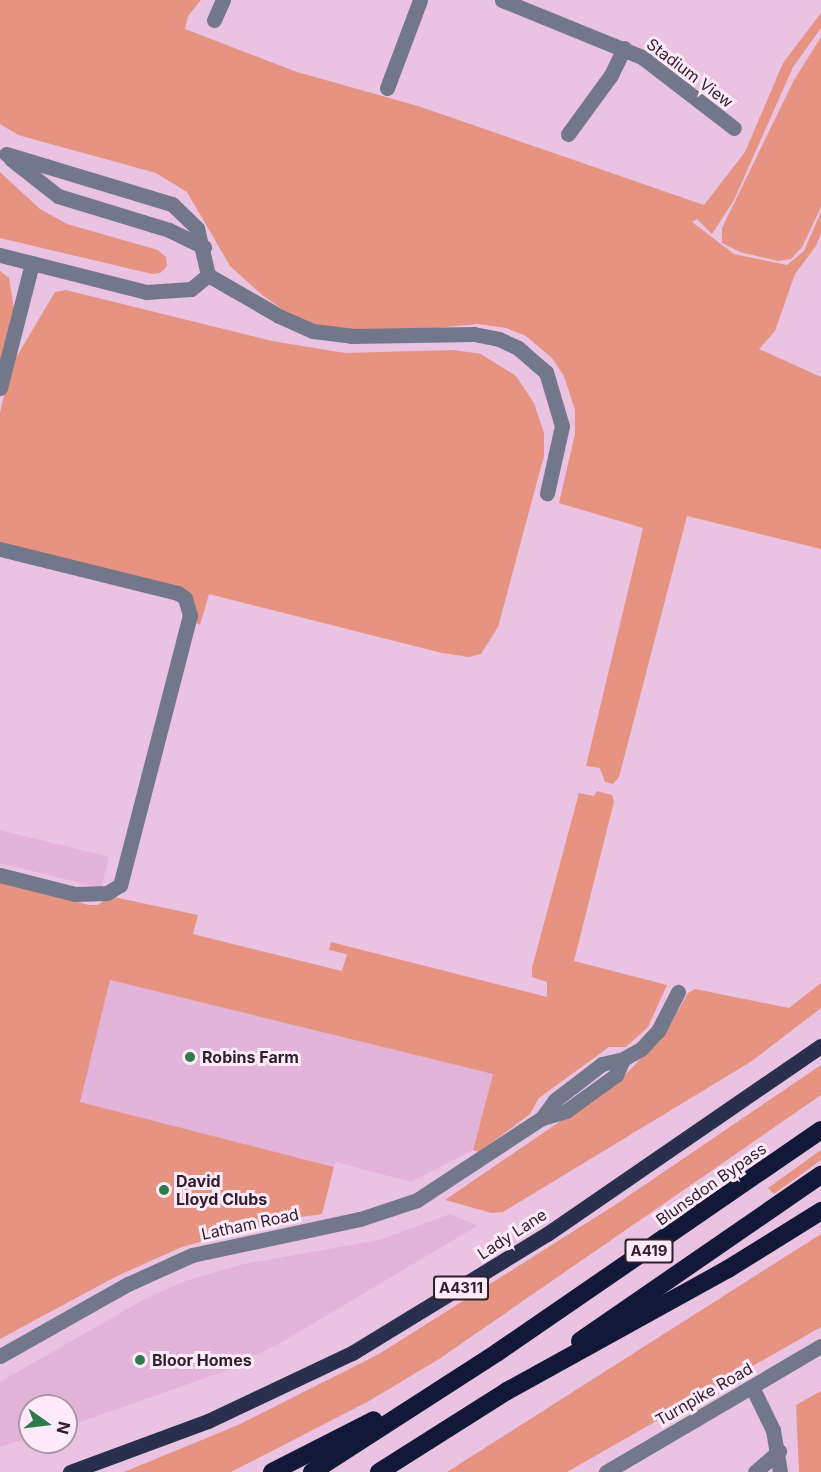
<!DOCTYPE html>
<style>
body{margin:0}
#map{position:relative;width:821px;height:1472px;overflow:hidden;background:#eac2e2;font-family:Inter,sans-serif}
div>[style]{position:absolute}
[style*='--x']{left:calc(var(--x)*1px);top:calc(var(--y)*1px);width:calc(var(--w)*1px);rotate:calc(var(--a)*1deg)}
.built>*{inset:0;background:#e2b4d9}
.green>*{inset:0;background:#e69481}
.minor>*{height:15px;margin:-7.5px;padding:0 7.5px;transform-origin:7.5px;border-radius:7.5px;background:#727789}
.major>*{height:15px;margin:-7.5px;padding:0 7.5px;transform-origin:7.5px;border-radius:7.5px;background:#29304d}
.highway>*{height:18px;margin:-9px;padding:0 9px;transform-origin:9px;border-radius:9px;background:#121838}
.dots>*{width:16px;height:16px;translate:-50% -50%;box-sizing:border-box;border:3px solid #ffeafa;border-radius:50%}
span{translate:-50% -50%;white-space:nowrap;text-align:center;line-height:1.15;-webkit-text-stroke:6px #ffeafa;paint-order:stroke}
.shield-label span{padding:2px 4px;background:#ffeafa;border:2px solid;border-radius:4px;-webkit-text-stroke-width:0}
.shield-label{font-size:15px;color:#2e1f2b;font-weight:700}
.street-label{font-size:16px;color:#2e1f2b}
.poi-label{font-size:16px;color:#2e1f2b;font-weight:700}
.left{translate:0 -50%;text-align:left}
.north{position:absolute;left:18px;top:1394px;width:60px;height:60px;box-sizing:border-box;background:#ffeafa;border:2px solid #ab99a7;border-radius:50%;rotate:104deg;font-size:16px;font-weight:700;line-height:24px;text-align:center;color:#2e1f2b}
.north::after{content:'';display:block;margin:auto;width:21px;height:27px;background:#2e7c4c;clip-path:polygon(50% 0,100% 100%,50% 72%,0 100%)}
</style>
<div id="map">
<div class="built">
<i style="clip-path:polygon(0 830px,109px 857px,101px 888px,0 863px)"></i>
<i style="clip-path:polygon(110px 980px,493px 1074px,473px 1150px,411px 1182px,336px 1162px,334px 1167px,79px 1102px)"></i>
<i style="clip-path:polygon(450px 1214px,477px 1226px,282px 1342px,225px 1371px,66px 1427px,66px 1406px,30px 1406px,30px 1437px,0 1447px,0 1382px,143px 1300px,185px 1281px,244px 1264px,379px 1240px)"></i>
</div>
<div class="green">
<i style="clip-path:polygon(0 0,201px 0,188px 16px,185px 29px,297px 72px,418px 106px,704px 205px,745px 152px,783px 63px,821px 13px,821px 28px,793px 67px,734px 200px,712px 234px,697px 219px,692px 222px,734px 254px,787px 265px,804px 251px,821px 212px,821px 233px,816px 246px,795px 274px,775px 331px,759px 349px,821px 377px,821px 549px,687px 516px,619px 777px,613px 784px,605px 782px,600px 768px,586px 766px,643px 528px,559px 503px,575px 434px,575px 410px,564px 376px,552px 358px,526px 336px,506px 328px,478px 324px,393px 332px,323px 328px,292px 316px,262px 295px,230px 266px,187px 192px,156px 173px,18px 135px,0 124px)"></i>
<i style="clip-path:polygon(821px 37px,821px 207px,802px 247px,791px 259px,778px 261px,740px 252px,722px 243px,722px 228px,794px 80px)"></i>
<i style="clip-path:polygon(0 172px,40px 209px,67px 224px,158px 250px,166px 257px,167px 266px,160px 273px,152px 274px,0 238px)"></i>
<i style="clip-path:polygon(0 271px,9px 278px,15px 315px,0 370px)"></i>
<i style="clip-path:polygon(66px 290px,272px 341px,345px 353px,454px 350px,481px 354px,516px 376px,534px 403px,544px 433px,544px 456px,498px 627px,481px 654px,469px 657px,442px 653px,209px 594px,200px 625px,196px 623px,196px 608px,184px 591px,0 542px,0 413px,11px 366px,55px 292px)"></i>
<i style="clip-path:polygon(597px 791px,612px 795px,614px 802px,574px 961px,667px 985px,648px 1027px,626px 1047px,609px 1047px,539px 1098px,530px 1114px,479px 1152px,473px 1150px,493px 1074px,110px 980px,80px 1102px,334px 1167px,322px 1214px,279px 1220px,182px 1247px,117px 1276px,0 1339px,0 882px,89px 905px,98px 905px,109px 896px,198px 915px,193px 934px,342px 971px,347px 954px,329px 950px,331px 942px,547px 997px,547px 982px,532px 977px,532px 968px,579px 793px,594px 796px)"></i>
<i style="clip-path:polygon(821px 983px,821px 1008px,752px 1061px,503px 1212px,492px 1213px,445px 1200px,619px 1081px,665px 1034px,688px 993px,695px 989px,789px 1008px)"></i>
<i style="clip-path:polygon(821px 1065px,821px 1095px,439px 1359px,369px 1401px,231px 1472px,124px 1472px,238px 1425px,379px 1354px,615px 1205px)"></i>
<i style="clip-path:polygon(821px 1150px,821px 1160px,774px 1194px,768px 1188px)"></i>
<i style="clip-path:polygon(821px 1234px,821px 1327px,567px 1472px,447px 1472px)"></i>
<i style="clip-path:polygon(821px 1391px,821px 1472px,799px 1472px,796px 1405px)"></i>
</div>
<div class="minor">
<i style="--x:502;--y:0;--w:151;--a:22.2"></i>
<i style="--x:642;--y:57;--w:116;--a:37.7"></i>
<i style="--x:214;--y:20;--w:22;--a:-66"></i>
<i style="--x:387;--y:88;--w:94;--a:-69.4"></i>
<i style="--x:568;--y:134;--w:73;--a:-53.9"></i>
<i style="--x:611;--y:75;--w:30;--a:-64"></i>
<i style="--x:6;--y:154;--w:173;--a:16.8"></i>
<i style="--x:172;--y:204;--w:35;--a:44"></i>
<i style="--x:197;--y:228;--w:48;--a:76.8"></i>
<i style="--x:208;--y:275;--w:82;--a:30"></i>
<i style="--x:279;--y:316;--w:37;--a:24"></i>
<i style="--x:313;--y:331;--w:39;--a:7"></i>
<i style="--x:352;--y:336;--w:122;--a:-0.9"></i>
<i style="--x:474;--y:334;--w:25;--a:11"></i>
<i style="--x:499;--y:339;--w:21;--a:25"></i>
<i style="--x:518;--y:348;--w:37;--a:41"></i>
<i style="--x:546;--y:372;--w:56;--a:73.5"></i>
<i style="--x:562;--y:426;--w:69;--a:102.6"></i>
<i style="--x:11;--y:159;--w:60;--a:38.2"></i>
<i style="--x:58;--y:196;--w:116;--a:17"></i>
<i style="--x:169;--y:230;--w:39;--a:26"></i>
<i style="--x:0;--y:255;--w:151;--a:14.2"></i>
<i style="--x:146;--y:292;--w:45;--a:-3.8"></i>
<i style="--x:191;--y:289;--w:22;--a:-39"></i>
<i style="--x:0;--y:388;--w:129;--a:-75.6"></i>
<i style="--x:0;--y:549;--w:183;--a:13.9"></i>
<i style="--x:178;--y:593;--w:9;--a:36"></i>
<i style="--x:185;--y:598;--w:18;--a:74"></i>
<i style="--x:190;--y:615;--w:279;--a:104.5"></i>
<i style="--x:120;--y:885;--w:15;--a:148"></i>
<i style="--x:107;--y:893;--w:32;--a:178"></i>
<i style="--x:75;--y:894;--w:77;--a:-165.8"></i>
<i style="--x:542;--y:1118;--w:25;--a:-16"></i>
<i style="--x:566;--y:1111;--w:62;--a:-35.8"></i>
<i style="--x:616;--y:1075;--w:17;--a:-66"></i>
<i style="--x:0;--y:1356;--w:147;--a:-29.4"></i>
<i style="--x:128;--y:1284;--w:70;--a:-24.4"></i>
<i style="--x:192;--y:1255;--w:172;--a:-12.1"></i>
<i style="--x:360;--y:1219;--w:60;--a:-18.4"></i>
<i style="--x:417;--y:1200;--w:149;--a:-33.3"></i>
<i style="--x:542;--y:1118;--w:22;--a:-54"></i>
<i style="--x:555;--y:1100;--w:59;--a:-37.5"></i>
<i style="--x:602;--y:1064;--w:22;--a:-13"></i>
<i style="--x:623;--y:1059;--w:21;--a:-29"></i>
<i style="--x:641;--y:1049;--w:25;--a:-47"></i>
<i style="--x:658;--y:1031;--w:44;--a:-62.9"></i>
<i style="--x:752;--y:1387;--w:48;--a:64"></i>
<i style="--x:773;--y:1430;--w:43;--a:80.5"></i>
<i style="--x:606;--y:1472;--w:249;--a:-30.4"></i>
<i style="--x:755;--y:1472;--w:32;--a:-41"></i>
</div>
<div class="major">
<i style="--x:70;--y:1472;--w:147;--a:-20.3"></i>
<i style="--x:208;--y:1421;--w:159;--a:-25.3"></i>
<i style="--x:352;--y:1353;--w:228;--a:-31.4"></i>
<i style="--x:547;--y:1234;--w:332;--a:-34.5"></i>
</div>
<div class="highway">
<i style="--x:580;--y:1341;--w:293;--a:-34.6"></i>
<i style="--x:272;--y:1472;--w:114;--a:-27"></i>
<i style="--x:312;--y:1472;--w:221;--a:-32.8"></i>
<i style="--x:498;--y:1352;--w:392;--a:-34.5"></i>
<i style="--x:379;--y:1472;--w:151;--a:-32.3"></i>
<i style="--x:507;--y:1391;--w:252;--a:-28.9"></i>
<i style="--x:728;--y:1269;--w:110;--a:-31.9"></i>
</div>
<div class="dots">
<i style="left:190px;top:1057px;background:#2e7c4c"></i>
<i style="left:164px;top:1190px;background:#2e7c4c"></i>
<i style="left:140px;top:1360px;background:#2e7c4c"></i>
</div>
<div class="shield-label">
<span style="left:649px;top:1251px">A419</span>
<span style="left:461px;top:1288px">A4311</span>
</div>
<div class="street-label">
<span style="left:690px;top:73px;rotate:37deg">Stadium View</span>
<span style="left:711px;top:1184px;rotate:-35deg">Blunsdon Bypass</span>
<span style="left:250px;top:1224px;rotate:-12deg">Latham Road</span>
<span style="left:512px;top:1234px;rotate:-33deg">Lady Lane</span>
<span style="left:704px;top:1394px;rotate:-30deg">Turnpike Road</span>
</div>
<div class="poi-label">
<span class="left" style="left:202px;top:1057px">Robins Farm</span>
<span class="left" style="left:176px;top:1190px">David<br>Lloyd Clubs</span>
<span class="left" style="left:152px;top:1360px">Bloor Homes</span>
</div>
<div class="north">N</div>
</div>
